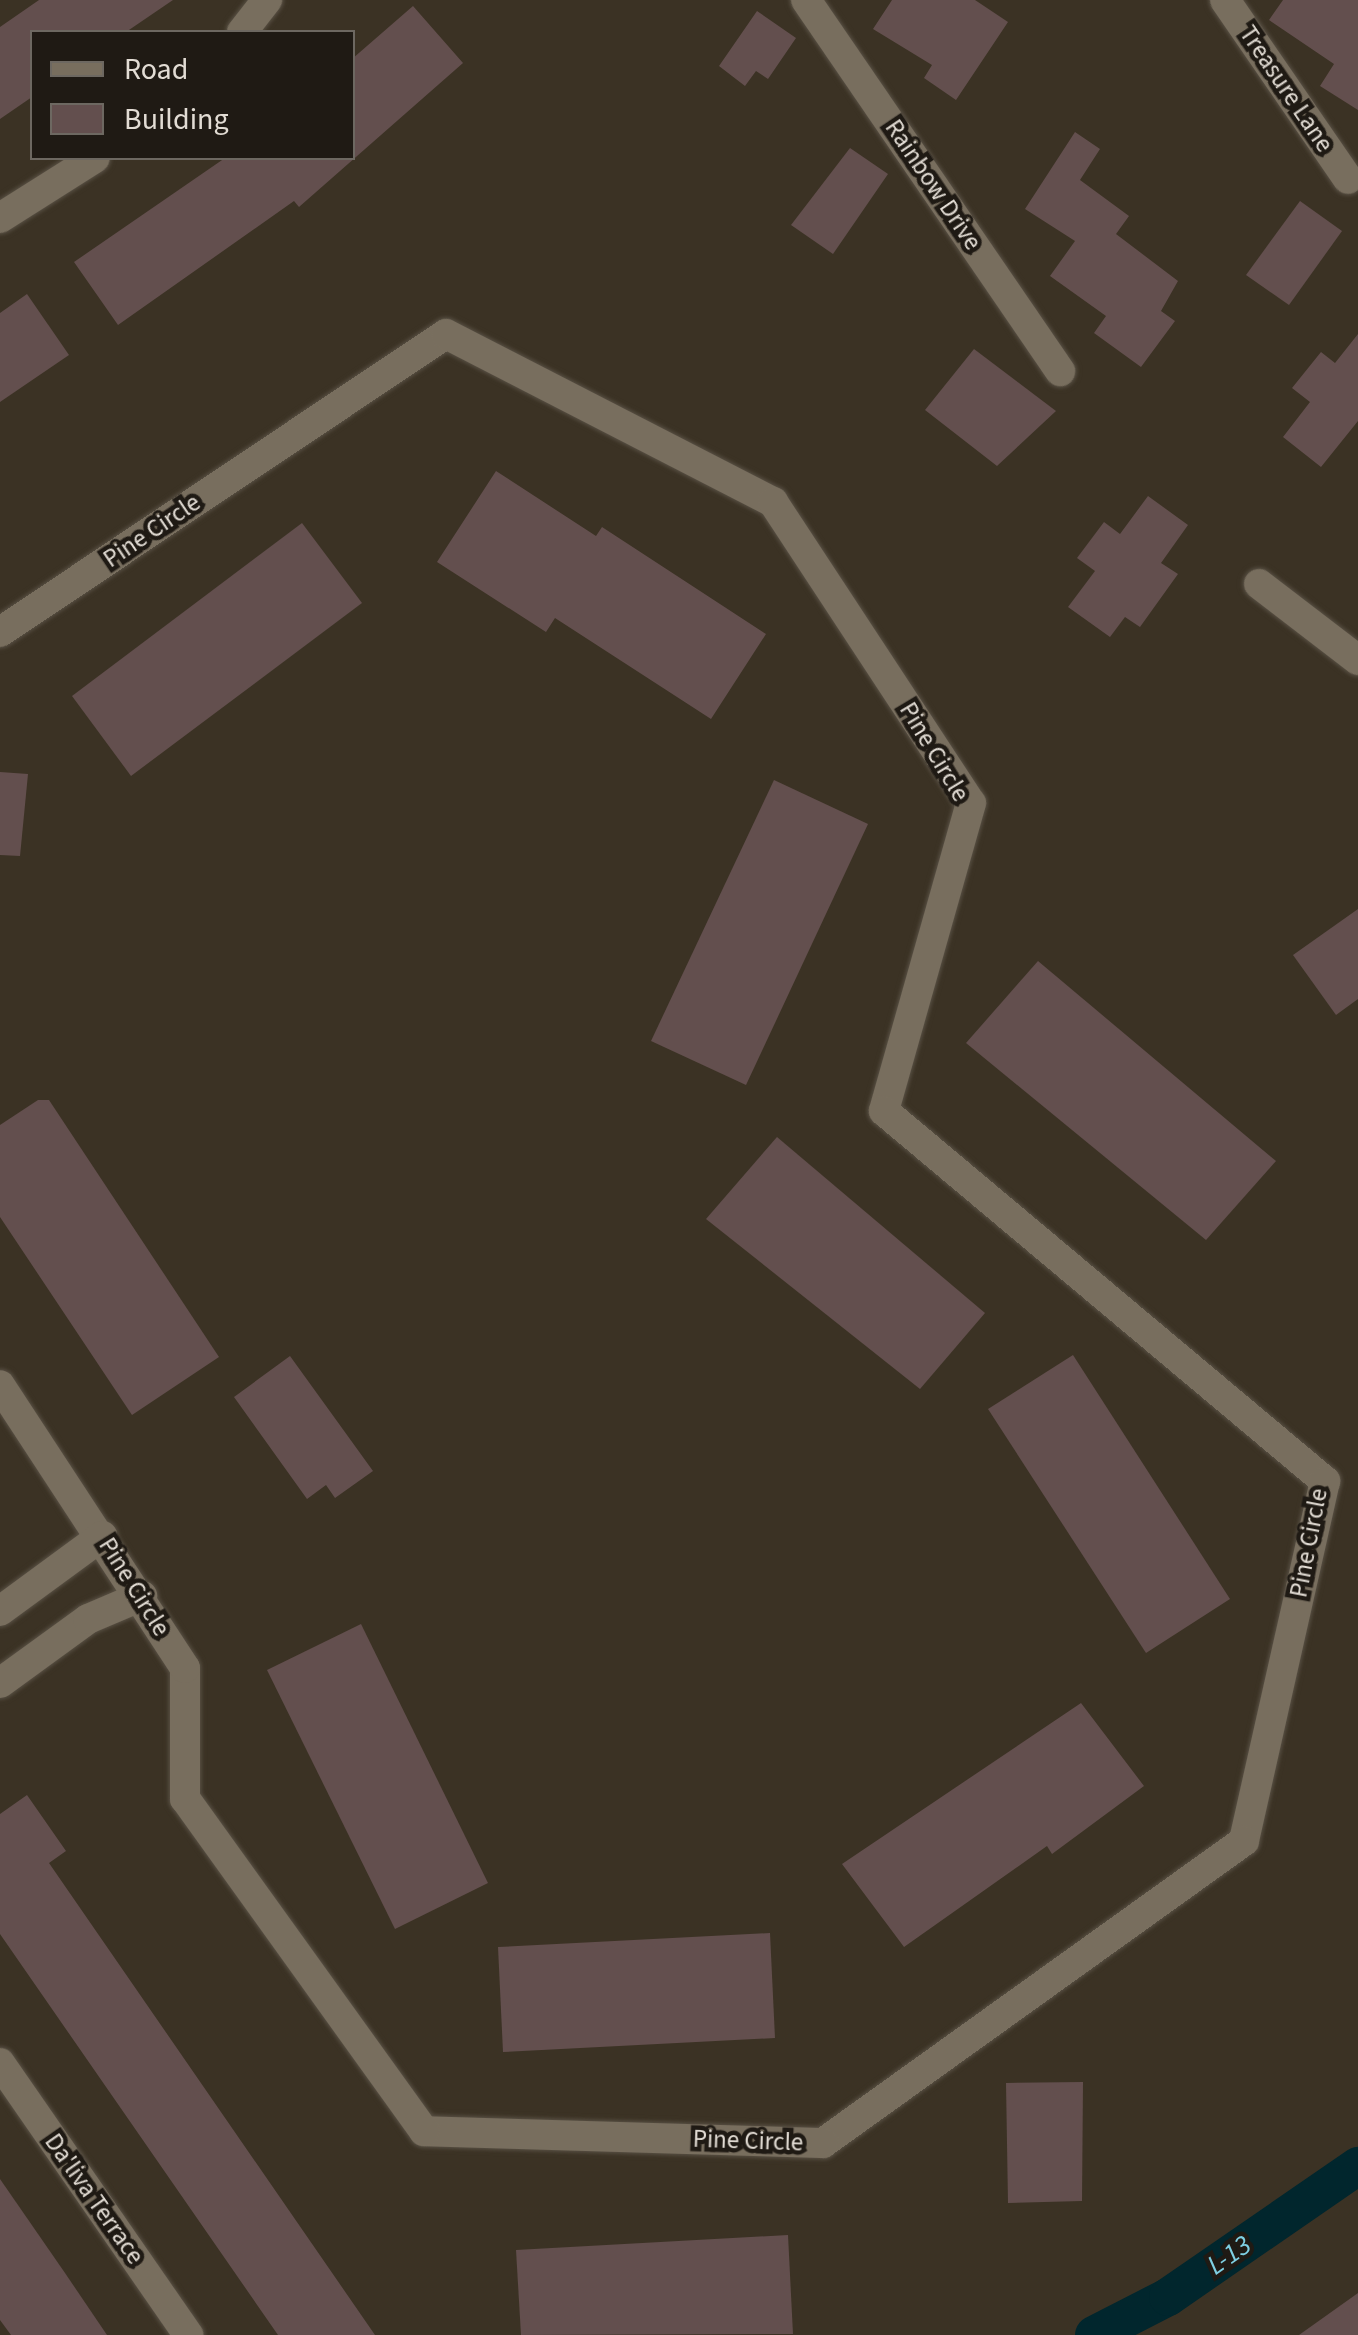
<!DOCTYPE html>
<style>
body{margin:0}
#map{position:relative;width:1358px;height:2335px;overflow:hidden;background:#3b3224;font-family:"Source Sans 3",sans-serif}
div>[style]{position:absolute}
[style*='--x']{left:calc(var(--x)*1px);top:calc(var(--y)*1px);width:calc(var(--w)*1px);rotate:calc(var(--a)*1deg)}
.canal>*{height:38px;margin:-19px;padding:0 19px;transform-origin:19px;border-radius:19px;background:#01262d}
.building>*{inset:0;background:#634f4e}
.roads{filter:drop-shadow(0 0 2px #585044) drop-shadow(0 0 2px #585044)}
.minor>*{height:30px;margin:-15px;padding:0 15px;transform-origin:15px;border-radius:15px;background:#786e5e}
span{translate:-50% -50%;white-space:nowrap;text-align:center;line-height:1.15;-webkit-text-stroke:9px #1f1a14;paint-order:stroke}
.street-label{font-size:25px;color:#e2dcd4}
.water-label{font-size:28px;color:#7ecfe2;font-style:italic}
.legend{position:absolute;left:30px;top:30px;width:325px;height:130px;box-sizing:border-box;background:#1f1a14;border:2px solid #6d6861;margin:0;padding:12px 18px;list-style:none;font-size:30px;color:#e2dcd4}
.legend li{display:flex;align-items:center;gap:20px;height:50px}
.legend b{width:50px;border:2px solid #6d6861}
</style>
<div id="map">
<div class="canal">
<i style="--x:1094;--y:2335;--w:83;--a:-27.2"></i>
<i style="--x:1168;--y:2297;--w:231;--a:-34.6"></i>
</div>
<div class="building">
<i style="clip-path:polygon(39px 0,173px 0,126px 32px,32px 32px,32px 97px,0 119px,0 27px)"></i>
<i style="clip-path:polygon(892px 0,975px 0,1008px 22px,956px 100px,924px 78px,932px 65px,873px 29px)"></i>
<i style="clip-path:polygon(1283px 0,1358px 0,1358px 110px,1320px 86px,1334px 64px,1269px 20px)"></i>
<i style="clip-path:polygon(413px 6px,463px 63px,299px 207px,294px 201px,118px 325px,74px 262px,225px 158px,352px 158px,352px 59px)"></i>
<i style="clip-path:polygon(757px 11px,796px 38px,768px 79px,756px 71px,745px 86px,719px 66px)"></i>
<i style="clip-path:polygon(1075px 132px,1100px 149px,1080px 180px,1129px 216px,1116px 234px,1178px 281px,1161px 311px,1175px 321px,1141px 367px,1094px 333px,1106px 316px,1050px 276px,1075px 241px,1025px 209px)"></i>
<i style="clip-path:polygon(850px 148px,888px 174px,833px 254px,791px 225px)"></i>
<i style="clip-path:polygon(1300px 201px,1342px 231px,1289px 305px,1246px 275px)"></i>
<i style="clip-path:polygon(27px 294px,69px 355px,0 402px,0 313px)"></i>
<i style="clip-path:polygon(1358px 334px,1358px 421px,1321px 467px,1283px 437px,1310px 402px,1292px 388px,1321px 352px,1335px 363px)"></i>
<i style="clip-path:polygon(974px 349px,1056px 411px,997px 466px,925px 410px)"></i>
<i style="clip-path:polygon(496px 471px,596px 536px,602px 527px,766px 634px,711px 719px,555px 618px,546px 632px,437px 562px)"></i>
<i style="clip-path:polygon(1148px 496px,1188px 525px,1161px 563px,1178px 574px,1140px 627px,1125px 617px,1110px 637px,1068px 607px,1095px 571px,1077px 558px,1104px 522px,1120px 534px)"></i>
<i style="clip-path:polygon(302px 523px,362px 603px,131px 776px,72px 696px)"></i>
<i style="clip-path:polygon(0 772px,28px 774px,20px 856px,0 855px)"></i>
<i style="clip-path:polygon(774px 780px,868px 824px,746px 1085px,651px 1041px)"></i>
<i style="clip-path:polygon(1358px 909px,1358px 999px,1336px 1015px,1293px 955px)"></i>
<i style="clip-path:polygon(1038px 961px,1276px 1161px,1206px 1240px,966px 1043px)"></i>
<i style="clip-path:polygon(38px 1100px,49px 1100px,219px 1357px,132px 1415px,0 1217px,0 1125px)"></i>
<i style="clip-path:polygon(777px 1137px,985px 1313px,920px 1389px,706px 1219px)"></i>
<i style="clip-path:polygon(1073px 1355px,1230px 1599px,1146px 1653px,988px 1409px)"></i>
<i style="clip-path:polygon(290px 1356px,373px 1471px,335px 1498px,326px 1485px,307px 1499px,234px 1397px)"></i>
<i style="clip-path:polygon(361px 1624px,488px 1883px,395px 1929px,267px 1670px)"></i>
<i style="clip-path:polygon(1081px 1703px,1144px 1786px,1052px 1854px,1047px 1846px,904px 1947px,842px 1864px)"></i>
<i style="clip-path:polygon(27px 1795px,66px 1851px,49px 1863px,375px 2335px,278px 2335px,0 1934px,0 1814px)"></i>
<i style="clip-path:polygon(770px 1933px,775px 2038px,503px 2052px,498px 1947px)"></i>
<i style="clip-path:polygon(1083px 2082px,1082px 2201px,1008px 2203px,1006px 2083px)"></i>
<i style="clip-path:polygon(0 2179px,65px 2273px,107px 2335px,11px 2335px,0 2320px)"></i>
<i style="clip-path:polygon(788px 2235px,793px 2334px,521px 2335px,516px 2250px)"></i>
<i style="clip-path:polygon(1358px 2293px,1358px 2335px,1299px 2335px)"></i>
</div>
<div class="roads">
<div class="minor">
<i style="--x:806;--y:0;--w:450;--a:55.6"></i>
<i style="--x:1225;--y:0;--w:217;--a:55.5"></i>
<i style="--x:242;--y:32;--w:41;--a:-52"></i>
<i style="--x:0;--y:218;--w:112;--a:-32.3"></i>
<i style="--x:1259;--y:584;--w:125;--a:37.5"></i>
<i style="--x:0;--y:632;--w:536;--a:-33.75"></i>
<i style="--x:446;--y:334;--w:368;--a:27.2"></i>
<i style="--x:773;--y:502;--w:360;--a:56.7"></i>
<i style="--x:971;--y:803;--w:320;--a:105.8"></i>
<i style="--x:884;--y:1111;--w:576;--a:40"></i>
<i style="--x:1325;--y:1481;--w:369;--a:102.7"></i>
<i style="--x:1244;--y:1841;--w:518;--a:144.35"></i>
<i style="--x:823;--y:2143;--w:399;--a:-178.3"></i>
<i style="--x:424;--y:2131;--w:409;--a:-125.7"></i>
<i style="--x:185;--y:1799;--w:131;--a:-90"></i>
<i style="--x:185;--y:1668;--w:338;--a:-123.2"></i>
<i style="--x:0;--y:1611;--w:127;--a:-36.3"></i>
<i style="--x:0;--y:1683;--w:109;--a:-36"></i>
<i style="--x:88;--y:1619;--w:59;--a:-23.1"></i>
<i style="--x:0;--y:2063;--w:331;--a:55.3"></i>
</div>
</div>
<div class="street-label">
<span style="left:1286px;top:89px;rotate:56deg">Treasure Lane</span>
<span style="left:933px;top:185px;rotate:56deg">Rainbow Drive</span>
<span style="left:152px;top:531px;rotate:-34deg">Pine Circle</span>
<span style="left:934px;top:752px;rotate:59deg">Pine Circle</span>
<span style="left:1309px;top:1543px;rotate:-79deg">Pine Circle</span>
<span style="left:134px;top:1587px;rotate:58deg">Pine Circle</span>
<span style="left:748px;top:2141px;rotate:2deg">Pine Circle</span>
<span style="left:94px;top:2199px;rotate:55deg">Da'liva Terrace</span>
</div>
<div class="water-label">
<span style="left:1229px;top:2255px;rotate:-35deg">L-13</span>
</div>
<ul class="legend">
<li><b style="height:12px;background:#786e5e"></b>Road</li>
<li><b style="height:28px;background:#634f4e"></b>Building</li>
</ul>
</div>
